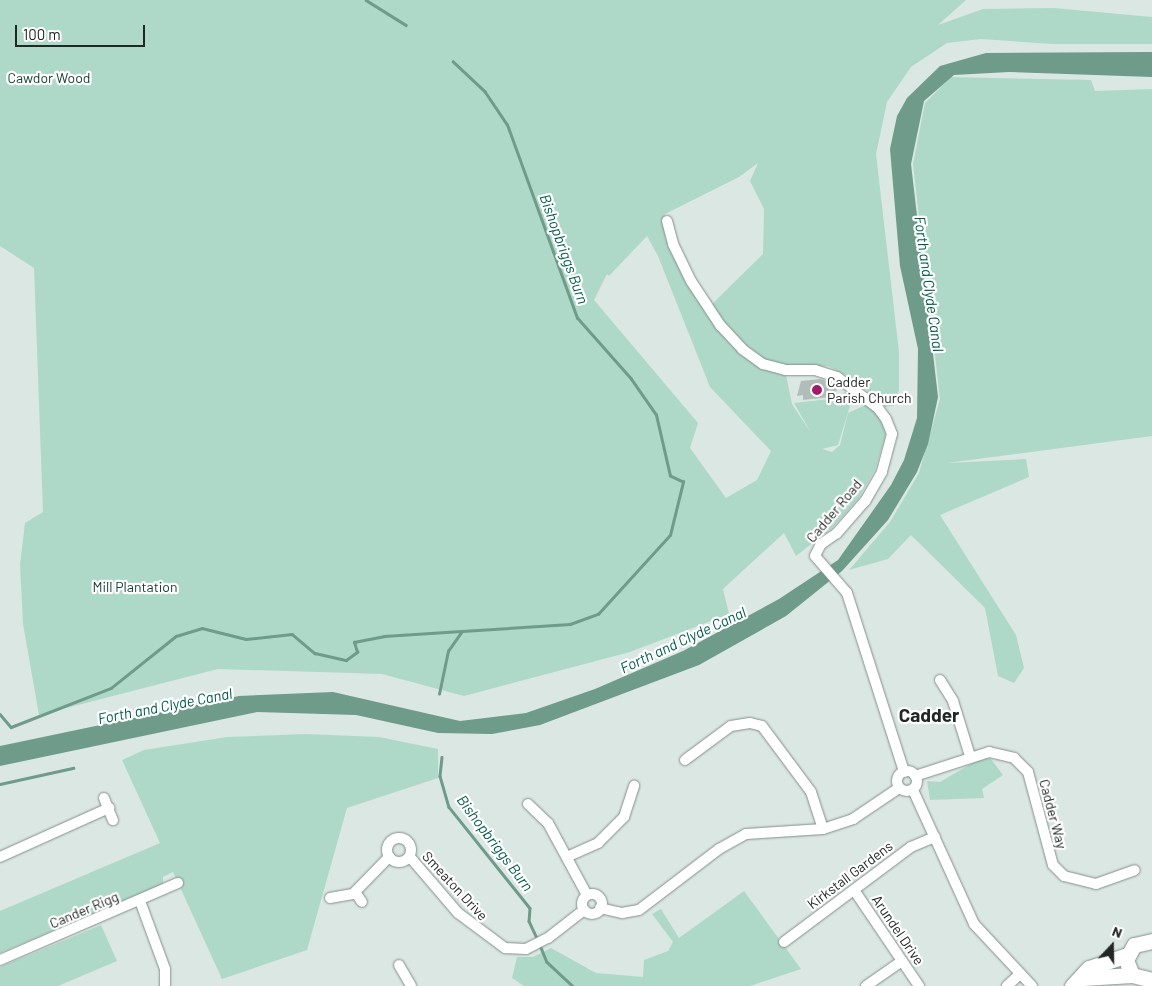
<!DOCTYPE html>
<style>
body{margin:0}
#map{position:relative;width:1152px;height:986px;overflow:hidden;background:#dbe7e2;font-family:Barlow,sans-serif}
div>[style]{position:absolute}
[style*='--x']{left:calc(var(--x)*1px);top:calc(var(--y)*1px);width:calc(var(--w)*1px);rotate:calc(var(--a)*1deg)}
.green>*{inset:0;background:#aed9c9}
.water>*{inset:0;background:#6e9b8a}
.stream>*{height:2.5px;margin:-1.25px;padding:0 1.25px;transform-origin:1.25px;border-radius:1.25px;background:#6e9b8a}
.building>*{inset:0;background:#b1bdb8}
.roads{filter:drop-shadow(0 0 1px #848f8b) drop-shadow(0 0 1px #848f8b)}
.minor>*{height:10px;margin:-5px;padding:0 5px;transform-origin:5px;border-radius:5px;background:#fff}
.minor>.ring{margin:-5px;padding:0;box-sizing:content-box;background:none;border:10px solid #fff;border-radius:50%}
.primary>*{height:15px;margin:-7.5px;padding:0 7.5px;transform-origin:7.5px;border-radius:7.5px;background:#fff}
.dots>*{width:14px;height:14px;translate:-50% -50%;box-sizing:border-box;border:2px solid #fff;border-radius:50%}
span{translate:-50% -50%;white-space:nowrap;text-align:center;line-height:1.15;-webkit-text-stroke:4.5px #fff;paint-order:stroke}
.park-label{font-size:14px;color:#143c30}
.poi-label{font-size:14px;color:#222725}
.left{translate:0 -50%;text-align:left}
.street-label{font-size:14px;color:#222725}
.water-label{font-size:15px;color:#005d48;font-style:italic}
.district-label{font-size:19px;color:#222725;font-weight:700}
.north{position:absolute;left:1087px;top:921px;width:50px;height:50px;-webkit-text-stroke:4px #fff;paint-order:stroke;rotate:21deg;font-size:14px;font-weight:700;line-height:20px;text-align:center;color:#222725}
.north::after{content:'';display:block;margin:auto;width:18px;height:22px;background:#222725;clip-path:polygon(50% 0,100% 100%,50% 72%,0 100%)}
.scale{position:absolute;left:15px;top:25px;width:130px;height:22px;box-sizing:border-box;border:2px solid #222725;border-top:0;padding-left:6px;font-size:15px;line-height:18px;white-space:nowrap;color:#222725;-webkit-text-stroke:4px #fff;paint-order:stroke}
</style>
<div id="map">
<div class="green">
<i style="clip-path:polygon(evenodd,0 0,966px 0,938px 25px,983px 9px,1054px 8px,1152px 17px,1152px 44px,1052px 44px,981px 39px,947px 43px,911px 67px,887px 102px,876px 154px,899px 352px,899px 390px,894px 406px,885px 407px,855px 380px,828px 366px,785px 370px,792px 404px,811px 433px,794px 403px,839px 398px,844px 392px,853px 396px,838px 445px,822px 449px,832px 452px,840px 445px,848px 413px,868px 404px,885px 420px,885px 437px,875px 470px,858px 499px,832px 528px,796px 556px,784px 533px,723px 589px,729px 614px,630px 652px,464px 696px,382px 674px,218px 669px,39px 715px,23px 624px,20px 564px,25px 523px,43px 512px,34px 268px,0 246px,0 0,758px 163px,750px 181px,764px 209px,763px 254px,707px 309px,664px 228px,665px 214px,739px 177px,758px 163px,0 0,647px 236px,658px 256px,710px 387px,771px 451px,757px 480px,726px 498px,690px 448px,698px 423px,594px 300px,607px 274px,609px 276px,647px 236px)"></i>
<i style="clip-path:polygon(951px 77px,1091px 80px,1095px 91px,1152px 89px,1152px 436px,947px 463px,1026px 459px,1029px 477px,940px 515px,1016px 635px,1024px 668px,1014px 683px,998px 676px,985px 608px,911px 535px,888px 559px,849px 570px,890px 522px,919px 473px,940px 399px,913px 164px,925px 103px)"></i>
<i style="clip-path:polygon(306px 734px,379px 737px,438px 749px,438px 778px,347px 808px,307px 950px,222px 979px,173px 872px,163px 877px,163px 884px,0 953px,0 911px,160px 843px,122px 760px,144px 750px,227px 737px)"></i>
<i style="clip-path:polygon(981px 758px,991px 759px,1003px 775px,982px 789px,984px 798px,930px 800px,927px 781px,940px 782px)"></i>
<i style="clip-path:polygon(744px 891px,801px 969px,750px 986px,524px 986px,512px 978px,517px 957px,533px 957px,551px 948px,596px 973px,643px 977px,644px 960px,668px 951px,673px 942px,652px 914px,661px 909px,679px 938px)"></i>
<i style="clip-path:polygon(101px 925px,117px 961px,58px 986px,0 986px,0 967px)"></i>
</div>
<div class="water">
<i style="clip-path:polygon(1152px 52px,1152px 77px,1009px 72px,954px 75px,924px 101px,911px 164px,938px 397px,928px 444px,917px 472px,888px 520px,842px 571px,786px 616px,699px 665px,540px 725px,492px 734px,438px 733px,356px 715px,257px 712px,0 766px,0 746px,239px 696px,333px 692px,460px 721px,526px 713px,595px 689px,683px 651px,779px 599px,838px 560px,891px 485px,904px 460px,917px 418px,918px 349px,900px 266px,890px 149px,897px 116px,907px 98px,940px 66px,986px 53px)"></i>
</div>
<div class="stream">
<i style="--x:366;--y:0;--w:47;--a:32"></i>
<i style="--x:439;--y:694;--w:44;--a:-78.2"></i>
<i style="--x:448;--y:651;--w:24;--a:-55"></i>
<i style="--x:462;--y:631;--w:108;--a:-3.7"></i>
<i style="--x:570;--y:624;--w:30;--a:-20"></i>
<i style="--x:598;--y:614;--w:107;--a:-47.7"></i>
<i style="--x:670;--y:535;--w:55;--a:-76.2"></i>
<i style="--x:683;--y:482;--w:14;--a:-155"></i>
<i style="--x:670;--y:476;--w:63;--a:-102.9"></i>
<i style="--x:656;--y:415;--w:44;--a:-124.8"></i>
<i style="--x:631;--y:379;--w:81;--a:-131.5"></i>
<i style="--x:577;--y:318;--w:205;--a:-109.9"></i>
<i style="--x:507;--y:125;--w:40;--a:-124"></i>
<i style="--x:485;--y:92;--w:44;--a:-136.8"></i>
<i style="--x:0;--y:714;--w:17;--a:50"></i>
<i style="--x:11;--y:727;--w:107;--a:-21.3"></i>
<i style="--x:111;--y:688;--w:83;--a:-38.7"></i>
<i style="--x:176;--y:636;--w:27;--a:-17"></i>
<i style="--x:202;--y:628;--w:45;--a:14"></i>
<i style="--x:246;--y:639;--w:46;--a:-6.2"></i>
<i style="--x:292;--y:634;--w:30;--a:40"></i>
<i style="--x:315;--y:653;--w:32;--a:13"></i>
<i style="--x:346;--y:660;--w:14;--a:-36"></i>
<i style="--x:357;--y:652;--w:10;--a:-107"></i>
<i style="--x:354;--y:642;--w:31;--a:-11"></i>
<i style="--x:384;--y:636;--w:77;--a:-3.7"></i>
<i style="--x:442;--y:757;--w:19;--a:96"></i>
<i style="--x:440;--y:776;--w:32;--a:74"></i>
<i style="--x:449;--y:807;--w:129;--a:51.3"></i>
<i style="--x:530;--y:908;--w:13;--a:94"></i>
<i style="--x:529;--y:921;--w:21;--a:65"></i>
<i style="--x:0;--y:784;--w:75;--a:-12.4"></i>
<i style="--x:540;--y:945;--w:18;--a:68"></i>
<i style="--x:547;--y:962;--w:35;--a:43"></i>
</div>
<div class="building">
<i style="clip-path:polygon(820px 379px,834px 383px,837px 391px,831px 392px,831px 397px,803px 400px,803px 395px,797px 396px,801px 381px)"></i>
</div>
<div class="roads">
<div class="minor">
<i style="--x:667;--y:221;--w:24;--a:75"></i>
<i style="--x:673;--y:244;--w:41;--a:64.1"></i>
<i style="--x:691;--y:281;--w:53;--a:56.6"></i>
<i style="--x:720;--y:325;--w:33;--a:47"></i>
<i style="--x:742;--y:349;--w:26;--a:36"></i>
<i style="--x:763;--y:364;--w:23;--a:15"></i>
<i style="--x:785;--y:370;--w:30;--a:0"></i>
<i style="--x:815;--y:370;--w:23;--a:18"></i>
<i style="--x:837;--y:377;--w:51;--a:37.1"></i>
<i style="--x:878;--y:408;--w:14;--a:54"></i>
<i style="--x:886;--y:419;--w:16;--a:68"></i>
<i style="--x:892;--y:434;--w:39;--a:105"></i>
<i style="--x:882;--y:472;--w:34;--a:120"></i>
<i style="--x:865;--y:501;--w:43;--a:131.2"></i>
<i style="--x:837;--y:533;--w:19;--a:145"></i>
<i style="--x:821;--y:544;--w:13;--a:117"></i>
<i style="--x:815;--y:556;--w:49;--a:49.1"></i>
<i style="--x:847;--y:593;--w:188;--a:72.3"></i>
<i style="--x:940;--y:680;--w:25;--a:58"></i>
<i style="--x:953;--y:701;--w:58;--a:72.8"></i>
<i style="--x:685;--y:760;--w:57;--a:-36.5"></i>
<i style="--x:731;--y:726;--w:19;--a:-9"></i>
<i style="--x:750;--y:723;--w:12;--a:14"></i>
<i style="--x:762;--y:726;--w:82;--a:53.4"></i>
<i style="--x:811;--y:792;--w:39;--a:72"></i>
<i class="ring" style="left:897px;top:771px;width:10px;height:10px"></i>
<i style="--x:915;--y:776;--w:78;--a:-18"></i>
<i style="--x:989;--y:752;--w:26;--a:13"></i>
<i style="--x:1014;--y:758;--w:20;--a:45"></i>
<i style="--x:1028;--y:772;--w:96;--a:75"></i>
<i style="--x:1053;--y:865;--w:16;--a:45"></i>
<i style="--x:1064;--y:876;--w:33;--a:14"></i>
<i style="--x:1096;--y:884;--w:41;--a:-19.7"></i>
<i style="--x:913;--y:790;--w:147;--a:65.5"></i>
<i style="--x:974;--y:924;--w:85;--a:46.9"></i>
<i style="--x:104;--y:798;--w:24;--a:68"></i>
<i style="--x:528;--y:804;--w:28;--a:44"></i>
<i style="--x:548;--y:823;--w:82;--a:61.6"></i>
<i class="ring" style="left:387px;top:838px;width:14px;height:14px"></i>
<i style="--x:569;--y:856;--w:32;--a:-24"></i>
<i style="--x:598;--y:843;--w:37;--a:-45"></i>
<i style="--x:624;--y:817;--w:33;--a:-72"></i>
<i style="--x:0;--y:857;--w:120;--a:-24.2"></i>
<i style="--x:410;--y:857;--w:74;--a:49.4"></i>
<i style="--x:458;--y:913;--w:59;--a:36.7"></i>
<i style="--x:505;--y:948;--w:21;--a:3"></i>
<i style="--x:526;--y:949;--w:25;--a:-27"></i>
<i style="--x:548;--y:938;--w:46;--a:-37.9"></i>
<i style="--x:854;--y:890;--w:116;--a:55.9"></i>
<i style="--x:355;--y:892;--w:12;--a:55"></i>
<i class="ring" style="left:582px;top:894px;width:10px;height:10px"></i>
<i style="--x:330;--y:898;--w:23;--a:-10"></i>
<i style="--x:353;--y:894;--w:52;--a:-45.8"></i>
<i style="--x:140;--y:901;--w:72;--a:69.8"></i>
<i style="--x:165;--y:969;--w:17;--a:90"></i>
<i style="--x:600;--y:908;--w:23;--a:13"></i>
<i style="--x:622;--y:913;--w:17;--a:-10"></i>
<i style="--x:639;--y:910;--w:101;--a:-37.3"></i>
<i style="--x:719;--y:849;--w:31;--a:-29"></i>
<i style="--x:746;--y:834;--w:77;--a:-3.7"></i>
<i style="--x:823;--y:829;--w:32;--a:-18"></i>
<i style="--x:853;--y:819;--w:55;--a:-34"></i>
<i style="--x:784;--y:942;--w:159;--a:-36.8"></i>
<i style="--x:911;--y:847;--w:26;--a:-23"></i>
<i style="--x:0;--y:960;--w:194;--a:-23.4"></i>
<i style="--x:399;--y:965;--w:24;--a:60"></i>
<i style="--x:866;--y:986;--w:44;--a:-34.8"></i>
<i style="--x:1007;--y:986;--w:18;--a:-43"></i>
</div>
<div class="primary">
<i style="--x:1152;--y:941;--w:18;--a:167"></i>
<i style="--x:1134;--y:945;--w:17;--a:118"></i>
<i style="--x:1126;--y:960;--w:16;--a:68"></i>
<i style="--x:1132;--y:975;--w:21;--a:14"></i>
<i style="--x:1083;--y:978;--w:49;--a:-3.5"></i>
<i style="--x:1072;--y:986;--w:25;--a:-47"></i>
<i style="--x:1089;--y:968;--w:40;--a:-18.9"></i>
</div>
</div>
<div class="dots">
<i style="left:817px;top:390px;background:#a01c6b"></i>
</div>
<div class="park-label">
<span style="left:49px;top:78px">Cawdor Wood</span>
<span style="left:135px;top:587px">Mill Plantation</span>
</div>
<div class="poi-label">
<span class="left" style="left:827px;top:390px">Cadder<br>Parish Church</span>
</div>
<div class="street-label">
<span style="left:834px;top:511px;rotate:-50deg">Cadder Road</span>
<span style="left:1053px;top:814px;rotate:75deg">Cadder Way</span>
<span style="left:850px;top:875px;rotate:-37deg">Kirkstall Gardens</span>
<span style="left:455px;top:886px;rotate:47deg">Smeaton Drive</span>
<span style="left:84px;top:910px;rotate:-23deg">Cander Rigg</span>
<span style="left:898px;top:930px;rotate:56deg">Arundel Drive</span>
</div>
<div class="water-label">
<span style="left:564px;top:249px;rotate:70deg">Bishopbriggs Burn</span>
<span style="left:929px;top:284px;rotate:82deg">Forth and Clyde Canal</span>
<span style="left:683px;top:640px;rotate:-25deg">Forth and Clyde Canal</span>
<span style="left:165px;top:706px;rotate:-11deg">Forth and Clyde Canal</span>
<span style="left:495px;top:843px;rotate:53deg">Bishopbriggs Burn</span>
</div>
<div class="district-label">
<span style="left:929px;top:715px">Cadder</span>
</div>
<div class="north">N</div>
<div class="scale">100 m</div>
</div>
